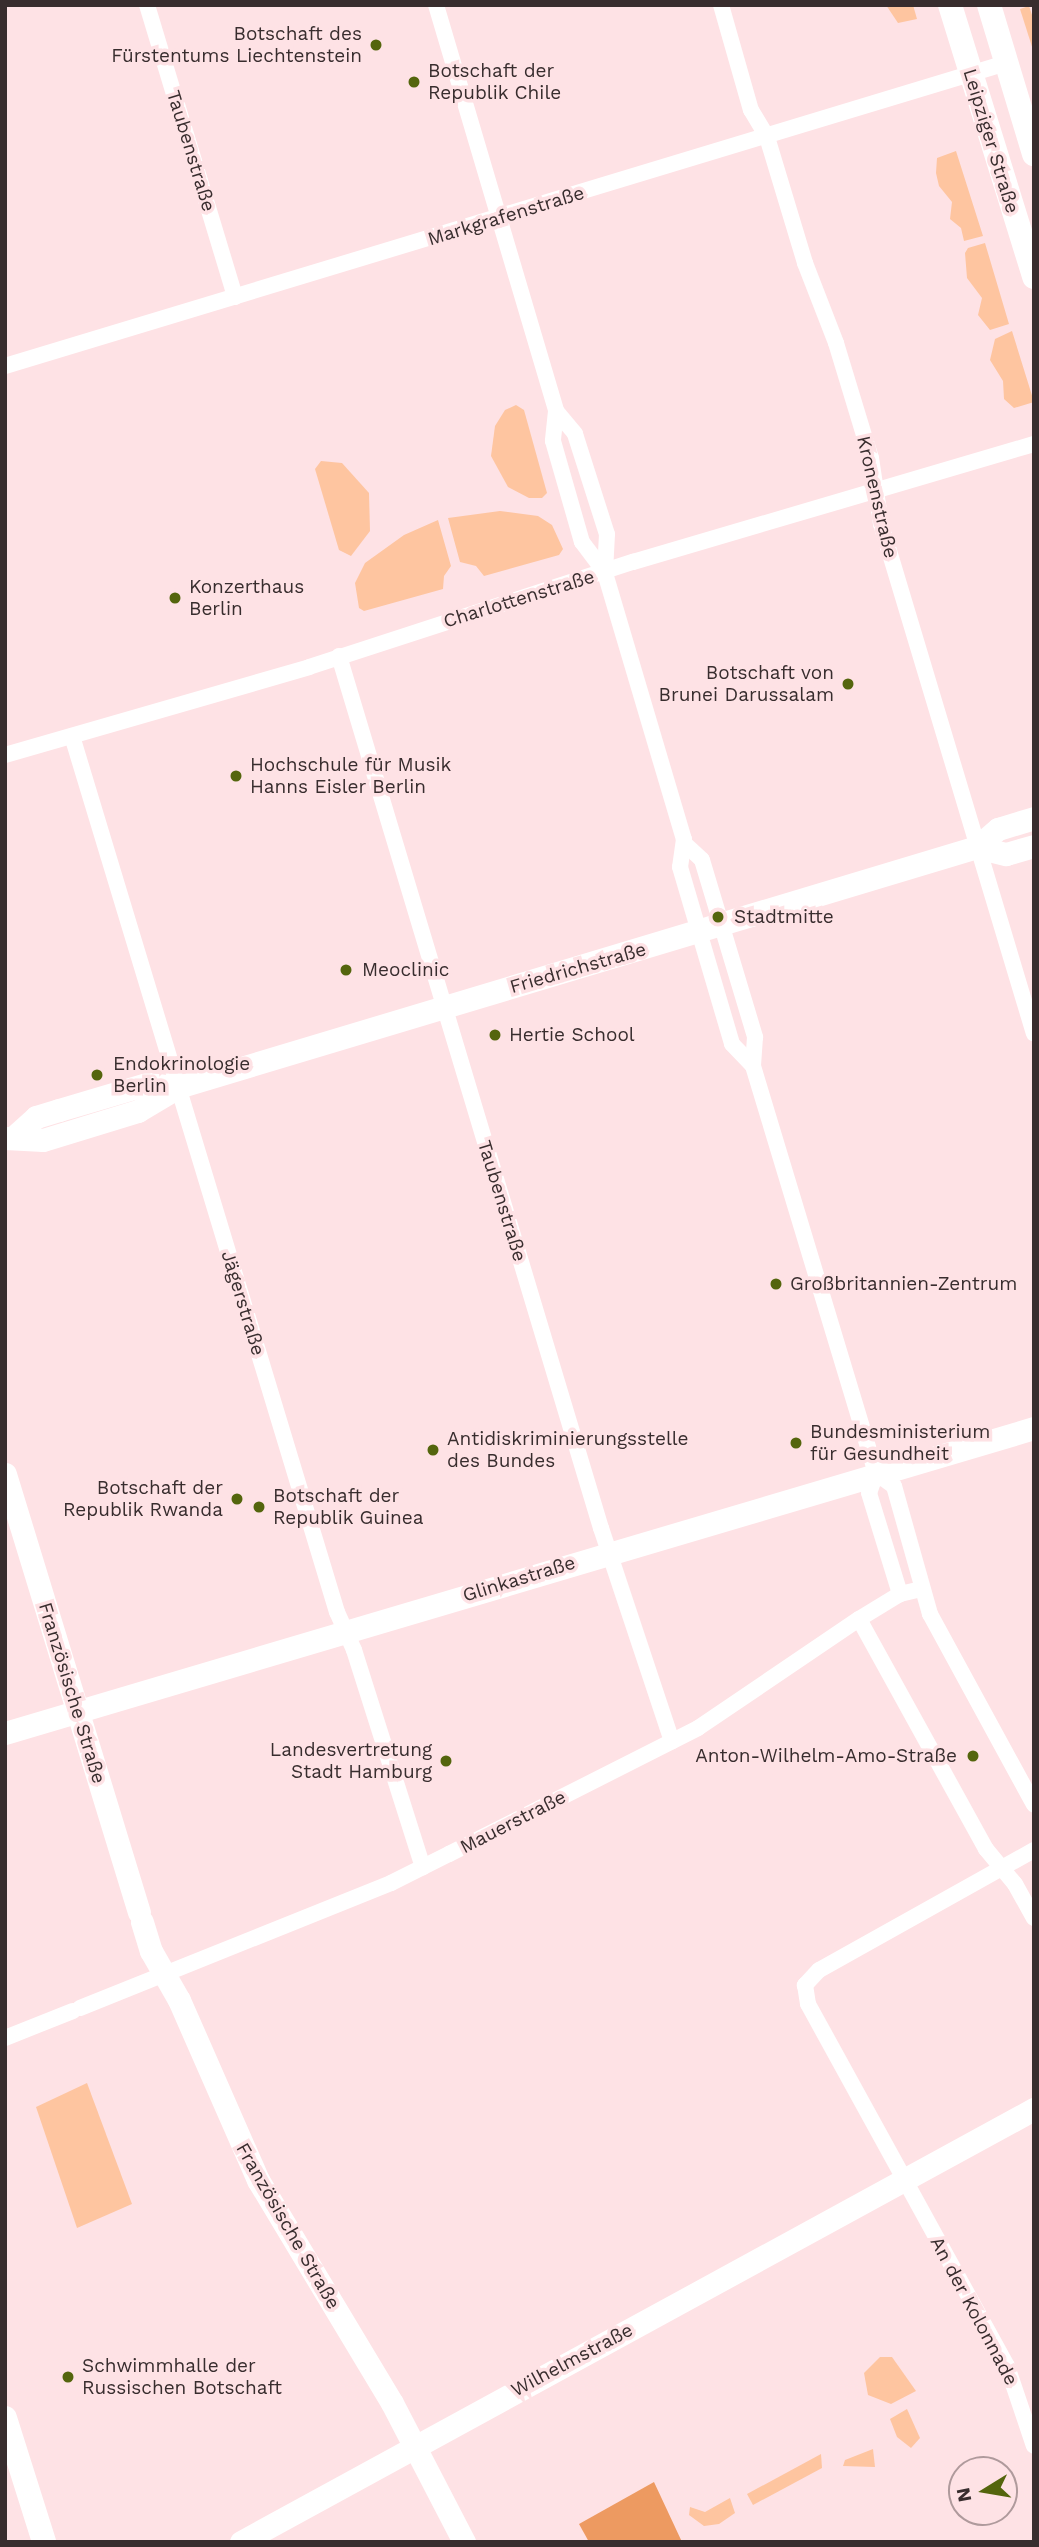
<!DOCTYPE html>
<meta charset="utf-8">
<style>
body{margin:0}
#map{position:relative;width:1039px;height:2547px;overflow:hidden;background:#fee2e5;font-family:"Work Sans",sans-serif}
div>[style]{position:absolute}
[style*='--x']{left:calc(var(--x)*1px);top:calc(var(--y)*1px);width:calc(var(--w)*1px);rotate:calc(var(--a)*1deg)}
.green>*{inset:0;background:#fec5a0}
.forest>*{inset:0;background:#ed9a61}
.street>*{height:16px;margin:-8px;padding:0 8px;transform-origin:8px;border-radius:8px;background:#fff}
.secondary>*{height:23px;margin:-11.5px;padding:0 11.5px;transform-origin:11.5px;border-radius:11.5px;background:#fff}
.primary>*{height:24px;margin:-12px;padding:0 12px;transform-origin:12px;border-radius:12px;background:#fff}
.dots>*{width:19px;height:19px;translate:-50% -50%;box-sizing:border-box;border:4px solid #fee2e5;border-radius:50%}
span{translate:-50% -50%;white-space:nowrap;text-align:center;line-height:1.15;-webkit-text-stroke:7px #fee2e5;paint-order:stroke}
.poi-label{font-size:19px;color:#382d2e}
.right{translate:-100% -50%;text-align:right}
.left{translate:0 -50%;text-align:left}
.street-label{font-size:19px;color:#382d2e}
.frame{position:absolute;inset:0;border:7px solid #382d2e;pointer-events:none}
.north{position:absolute;left:948px;top:2456px;width:70px;height:70px;box-sizing:border-box;background:#fee2e5;border:2px solid #af9a9c;border-radius:50%;rotate:259deg;font-size:19px;font-weight:700;line-height:28px;text-align:center;color:#382d2e}
.north::after{content:'';display:block;margin:auto;width:24px;height:32px;background:#54650d;clip-path:polygon(50% 0,100% 100%,50% 72%,0 100%)}
</style>
<div id="map">
<div class="green">
<i style="clip-path:polygon(886px 5px,913px 5px,917px 19px,898px 23px)"></i>
<i style="clip-path:polygon(1029px 6px,1034px 21px,1034px 53px,1020px 9px)"></i>
<i style="clip-path:polygon(956px 151px,983px 236px,964px 241px,961px 228px,950px 219px,952px 202px,939px 186px,936px 173px,937px 158px)"></i>
<i style="clip-path:polygon(985px 243px,1009px 324px,990px 330px,978px 315px,982px 298px,967px 278px,965px 253px,968px 248px)"></i>
<i style="clip-path:polygon(1012px 331px,1034px 402px,1014px 408px,1004px 399px,1003px 381px,990px 360px,995px 339px)"></i>
<i style="clip-path:polygon(516px 405px,524px 410px,547px 493px,542px 498px,529px 498px,508px 487px,491px 456px,495px 426px,505px 410px)"></i>
<i style="clip-path:polygon(321px 461px,342px 463px,369px 493px,370px 531px,351px 556px,339px 550px,315px 469px)"></i>
<i style="clip-path:polygon(500px 511px,538px 516px,552px 525px,563px 549px,559px 555px,484px 576px,476px 566px,460px 562px,448px 518px)"></i>
<i style="clip-path:polygon(438px 520px,451px 566px,444px 576px,443px 589px,364px 611px,359px 608px,355px 583px,365px 563px,404px 535px)"></i>
<i style="clip-path:polygon(87px 2083px,132px 2204px,77px 2228px,36px 2107px)"></i>
<i style="clip-path:polygon(880px 2357px,892px 2357px,916px 2391px,891px 2404px,868px 2395px,864px 2373px)"></i>
<i style="clip-path:polygon(907px 2409px,920px 2438px,911px 2448px,897px 2437px,890px 2419px)"></i>
<i style="clip-path:polygon(873px 2449px,875px 2467px,843px 2466px,845px 2460px)"></i>
<i style="clip-path:polygon(821px 2454px,822px 2468px,753px 2505px,747px 2494px)"></i>
<i style="clip-path:polygon(730px 2498px,735px 2513px,719px 2524px,704px 2526px,689px 2515px,690px 2507px,705px 2512px)"></i>
</div>
<div class="forest">
<i style="clip-path:polygon(654px 2482px,682px 2542px,589px 2542px,579px 2524px)"></i>
</div>
<div class="street">
<i style="--x:147;--y:5;--w:305;--a:73.2"></i>
<i style="--x:436;--y:5;--w:423;--a:73.5"></i>
<i style="--x:556;--y:411;--w:30;--a:96"></i>
<i style="--x:553;--y:441;--w:105;--a:74"></i>
<i style="--x:582;--y:542;--w:39;--a:53"></i>
<i style="--x:721;--y:5;--w:109;--a:74.1"></i>
<i style="--x:751;--y:110;--w:31;--a:59"></i>
<i style="--x:767;--y:137;--w:132;--a:73.2"></i>
<i style="--x:805;--y:263;--w:86;--a:68.8"></i>
<i style="--x:836;--y:343;--w:120;--a:73.1"></i>
<i style="--x:871;--y:458;--w:67;--a:81.4"></i>
<i style="--x:881;--y:524;--w:532;--a:73.3"></i>
<i style="--x:5;--y:366;--w:1046;--a:-16.84"></i>
<i style="--x:556;--y:411;--w:30;--a:50"></i>
<i style="--x:575;--y:434;--w:105;--a:72.3"></i>
<i style="--x:607;--y:534;--w:39;--a:93"></i>
<i style="--x:605;--y:573;--w:277;--a:73.5"></i>
<i style="--x:684;--y:839;--w:28;--a:98"></i>
<i style="--x:680;--y:867;--w:184;--a:73.6"></i>
<i style="--x:732;--y:1044;--w:30;--a:46"></i>
<i style="--x:339;--y:656;--w:911;--a:73.28"></i>
<i style="--x:601;--y:1528;--w:225;--a:71.6"></i>
<i style="--x:72;--y:736;--w:915;--a:73.17"></i>
<i style="--x:337;--y:1612;--w:42;--a:65.9"></i>
<i style="--x:354;--y:1650;--w:228;--a:72.4"></i>
<i style="--x:5;--y:755;--w:316;--a:-16.1"></i>
<i style="--x:309;--y:667;--w:341;--a:-18"></i>
<i style="--x:633;--y:562;--w:418;--a:-16.4"></i>
<i style="--x:685;--y:844;--w:23;--a:43"></i>
<i style="--x:702;--y:860;--w:185;--a:73.3"></i>
<i style="--x:755;--y:1037;--w:29;--a:94"></i>
<i style="--x:753;--y:1066;--w:425;--a:73.2"></i>
<i style="--x:876;--y:1473;--w:21;--a:109"></i>
<i style="--x:869;--y:1493;--w:106;--a:72.9"></i>
<i style="--x:876;--y:1473;--w:22;--a:36"></i>
<i style="--x:894;--y:1486;--w:133;--a:74.3"></i>
<i style="--x:930;--y:1614;--w:217;--a:61.4"></i>
<i style="--x:859;--y:1619;--w:263;--a:61.1"></i>
<i style="--x:986;--y:1849;--w:45;--a:50.4"></i>
<i style="--x:1015;--y:1884;--w:39;--a:61"></i>
<i style="--x:1034;--y:1850;--w:246;--a:150.8"></i>
<i style="--x:819;--y:1970;--w:21;--a:133"></i>
<i style="--x:805;--y:1985;--w:19;--a:81"></i>
<i style="--x:808;--y:2004;--w:413;--a:61.2"></i>
<i style="--x:1007;--y:2366;--w:84;--a:71.4"></i>
<i style="--x:80;--y:2008;--w:335;--a:-21.9"></i>
<i style="--x:391;--y:1883;--w:65;--a:-26.6"></i>
<i style="--x:449;--y:1854;--w:279;--a:-26.8"></i>
<i style="--x:698;--y:1728;--w:194;--a:-34.1"></i>
<i style="--x:859;--y:1619;--w:48;--a:-31.4"></i>
<i style="--x:900;--y:1594;--w:23;--a:-13"></i>
<i style="--x:5;--y:2038;--w:73;--a:-21.7"></i>
</div>
<div class="secondary">
<i style="--x:977;--y:847;--w:30;--a:14"></i>
<i style="--x:1006;--y:854;--w:29;--a:-16"></i>
<i style="--x:16;--y:1135;--w:27;--a:-42"></i>
<i style="--x:36;--y:1117;--w:24;--a:-17"></i>
<i style="--x:59;--y:1110;--w:92;--a:-16.5"></i>
<i style="--x:147;--y:1084;--w:31;--a:6"></i>
<i style="--x:5;--y:1138;--w:38;--a:3"></i>
<i style="--x:43;--y:1140;--w:99;--a:-17"></i>
<i style="--x:138;--y:1111;--w:47;--a:-31"></i>
<i style="--x:178;--y:1087;--w:834;--a:-16.72"></i>
<i style="--x:977;--y:847;--w:28;--a:-41"></i>
<i style="--x:998;--y:829;--w:38;--a:-17"></i>
<i style="--x:5;--y:1474;--w:458;--a:73"></i>
<i style="--x:5;--y:1733;--w:1073;--a:-16.51"></i>
<i style="--x:142;--y:1922;--w:30;--a:73"></i>
<i style="--x:151;--y:1951;--w:56;--a:60.3"></i>
<i style="--x:179;--y:2000;--w:197;--a:66.3"></i>
<i style="--x:258;--y:2180;--w:260;--a:59"></i>
<i style="--x:392;--y:2403;--w:157;--a:62.6"></i>
<i style="--x:241;--y:2542;--w:904;--a:-28.64"></i>
</div>
<div class="primary">
<i style="--x:950;--y:5;--w:285;--a:72.8"></i>
<i style="--x:989;--y:5;--w:156;--a:73.2"></i>
<i style="--x:5;--y:2418;--w:130;--a:72.5"></i>
</div>
<div class="dots">
<i style="left:376px;top:45px;background:#54650d"></i>
<i style="left:414px;top:82px;background:#54650d"></i>
<i style="left:175px;top:598px;background:#54650d"></i>
<i style="left:848px;top:684px;background:#54650d"></i>
<i style="left:236px;top:776px;background:#54650d"></i>
<i style="left:718px;top:917px;background:#54650d"></i>
<i style="left:346px;top:970px;background:#54650d"></i>
<i style="left:495px;top:1035px;background:#54650d"></i>
<i style="left:97px;top:1075px;background:#54650d"></i>
<i style="left:776px;top:1284px;background:#54650d"></i>
<i style="left:796px;top:1443px;background:#54650d"></i>
<i style="left:433px;top:1450px;background:#54650d"></i>
<i style="left:237px;top:1499px;background:#54650d"></i>
<i style="left:259px;top:1507px;background:#54650d"></i>
<i style="left:973px;top:1756px;background:#54650d"></i>
<i style="left:446px;top:1761px;background:#54650d"></i>
<i style="left:68px;top:2377px;background:#54650d"></i>
</div>
<div class="poi-label">
<span class="right" style="left:362px;top:45px">Botschaft des<br>Fürstentums Liechtenstein</span>
<span class="left" style="left:428px;top:82px">Botschaft der<br>Republik Chile</span>
<span class="left" style="left:189px;top:598px">Konzerthaus<br>Berlin</span>
<span class="right" style="left:834px;top:684px">Botschaft von<br>Brunei Darussalam</span>
<span class="left" style="left:250px;top:776px">Hochschule für Musik<br>Hanns Eisler Berlin</span>
<span class="left" style="left:734px;top:917px">Stadtmitte</span>
<span class="left" style="left:362px;top:970px">Meoclinic</span>
<span class="left" style="left:509px;top:1035px">Hertie School</span>
<span class="left" style="left:113px;top:1075px">Endokrinologie<br>Berlin</span>
<span class="left" style="left:790px;top:1284px">Großbritannien-Zentrum</span>
<span class="left" style="left:810px;top:1443px">Bundesministerium<br>für Gesundheit</span>
<span class="left" style="left:447px;top:1450px">Antidiskriminierungsstelle<br>des Bundes</span>
<span class="right" style="left:223px;top:1499px">Botschaft der<br>Republik Rwanda</span>
<span class="left" style="left:273px;top:1507px">Botschaft der<br>Republik Guinea</span>
<span class="right" style="left:432px;top:1761px">Landesvertretung<br>Stadt Hamburg</span>
<span class="right" style="left:957px;top:1756px">Anton-Wilhelm-Amo-Straße</span>
<span class="left" style="left:82px;top:2377px">Schwimmhalle der<br>Russischen Botschaft</span>
</div>
<div class="street-label">
<span style="left:991px;top:141px;rotate:73deg">Leipziger Straße</span>
<span style="left:191px;top:151px;rotate:73deg">Taubenstraße</span>
<span style="left:506px;top:216px;rotate:-17deg">Markgrafenstraße</span>
<span style="left:877px;top:497px;rotate:77deg">Kronenstraße</span>
<span style="left:519px;top:599px;rotate:-17deg">Charlottenstraße</span>
<span style="left:578px;top:968px;rotate:-16deg">Friedrichstraße</span>
<span style="left:502px;top:1201px;rotate:73deg">Taubenstraße</span>
<span style="left:243px;top:1303px;rotate:73deg">Jägerstraße</span>
<span style="left:519px;top:1579px;rotate:-17deg">Glinkastraße</span>
<span style="left:72px;top:1693px;rotate:73deg">Französische Straße</span>
<span style="left:513px;top:1822px;rotate:-27deg">Mauerstraße</span>
<span style="left:288px;top:2226px;rotate:60deg">Französische Straße</span>
<span style="left:974px;top:2311px;rotate:62deg">An der Kolonnade</span>
<span style="left:572px;top:2360px;rotate:-28deg">Wilhelmstraße</span>
</div>
<div class="frame"></div>
<div class="north">N</div>
</div>
